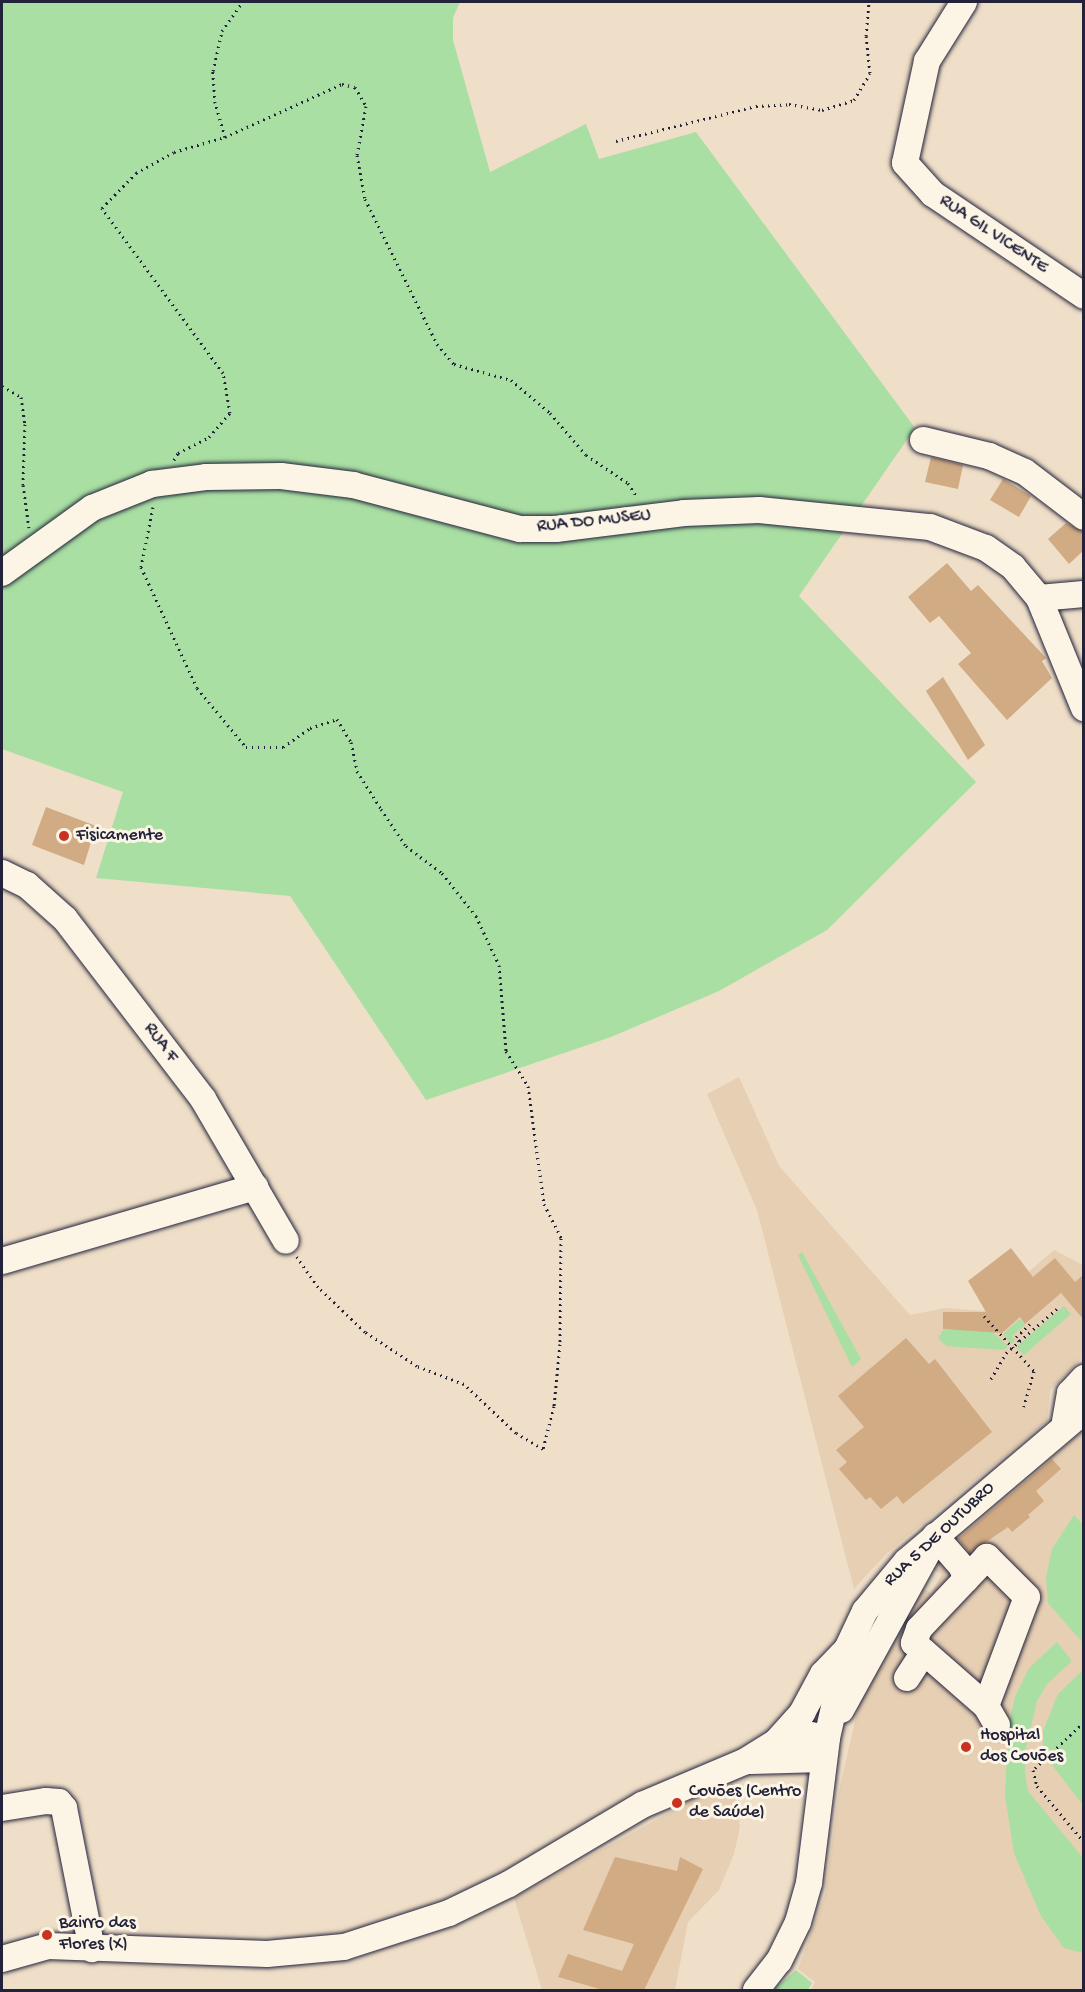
<!DOCTYPE html>
<meta charset="utf-8">
<style>
body{margin:0}
#map{position:relative;width:1085px;height:1992px;overflow:hidden;background:#efdfc8;font-family:"Gochi Hand",sans-serif}
div>[style]{position:absolute}
[style*='--x']{left:calc(var(--x)*1px);top:calc(var(--y)*1px);width:calc(var(--w)*1px);rotate:calc(var(--a)*1deg)}
.built>*{inset:0;background:#e6cfb3}
.green>*{inset:0;background:#a9dfa3}
.building>*{inset:0;background:#d1ab83}
.path>*{height:3px;margin-top:-1.5px;transform-origin:0;background:repeating-linear-gradient(90deg,#22223b 0 1.5px,transparent 0 6px)}
.roads{filter:drop-shadow(0 0 2px #22223b) drop-shadow(0 0 2px #22223b)}
.minor>*{height:26px;margin:-13px;padding:0 13px;transform-origin:13px;border-radius:13px;background:#fcf5e5}
.dots>*{width:16px;height:16px;translate:-50% -50%;box-sizing:border-box;border:3px solid #fcf5e5;border-radius:50%}
span{translate:-50% -50%;white-space:nowrap;text-align:center;line-height:1.15;-webkit-text-stroke:6px #fcf5e5;paint-order:stroke}
.street-label{font-size:18px;color:#22223b}
.poi-label{font-size:18px;color:#22223b}
.left{translate:0 -50%;text-align:left}
.frame{position:absolute;inset:0;border:3px solid #22223b;pointer-events:none}
</style>
<div id="map">
<div class="built">
<i style="clip-path:polygon(739px 1077px,779px 1166px,910px 1315px,945px 1308px,983px 1311px,1054px 1250px,1083px 1265px,1083px 1357px,1050px 1390px,1047px 1421px,886px 1554px,854px 1589px,757px 1210px,707px 1094px)"></i>
<i style="clip-path:polygon(1083px 1431px,1083px 1990px,811px 1990px,815px 1982px,798px 1969px,825px 1894px,839px 1790px,859px 1704px,922px 1588px,931px 1593px,942px 1574px,932px 1569px,948px 1545px)"></i>
<i style="clip-path:polygon(732px 1778px,740px 1827px,734px 1854px,719px 1890px,688px 1922px,675px 1990px,542px 1990px,514px 1898px)"></i>
</div>
<div class="green">
<i style="clip-path:polygon(2px 2px,460px 2px,453px 18px,453px 40px,490px 172px,586px 124px,599px 159px,696px 132px,915px 428px,799px 596px,976px 782px,827px 930px,719px 991px,611px 1037px,426px 1100px,290px 896px,96px 878px,123px 792px,2px 749px)"></i>
<i style="clip-path:polygon(802px 1252px,861px 1359px,852px 1367px,798px 1255px)"></i>
<i style="clip-path:polygon(1064px 1306px,1071px 1314px,1024px 1355px,1016px 1347px)"></i>
<i style="clip-path:polygon(1020px 1319px,1025px 1325px,1012px 1336px,1015px 1340px,1011px 1344px,1003px 1334px)"></i>
<i style="clip-path:polygon(943px 1330px,990px 1330px,1008px 1346px,1004px 1350px,946px 1346px,938px 1338px)"></i>
<i style="clip-path:polygon(1074px 1515px,1083px 1525px,1083px 1643px,1048px 1603px,1046px 1577px,1052px 1549px)"></i>
<i style="clip-path:polygon(1057px 1642px,1072px 1661px,1047px 1684px,1037px 1701px,1025px 1752px,1025px 1773px,1028px 1791px,1083px 1858px,1083px 1953px,1064px 1948px,1041px 1916px,1014px 1853px,1005px 1796px,1008px 1727px,1015px 1697px,1029px 1668px)"></i>
<i style="clip-path:polygon(1083px 1670px,1083px 1805px,1055px 1769px,1043px 1747px,1043px 1731px,1058px 1694px)"></i>
<i style="clip-path:polygon(796px 1970px,812px 1983px,808px 1990px,773px 1990px)"></i>
</div>
<div class="building">
<i style="clip-path:polygon(931px 457px,963px 465px,958px 489px,925px 482px)"></i>
<i style="clip-path:polygon(1003px 479px,1031px 496px,1019px 517px,990px 500px)"></i>
<i style="clip-path:polygon(1066px 523px,1083px 532px,1083px 551px,1069px 564px,1048px 539px)"></i>
<i style="clip-path:polygon(947px 563px,971px 591px,978px 585px,1046px 658px,1042px 661px,1052px 678px,1007px 720px,958px 664px,971px 653px,939px 616px,930px 623px,908px 597px)"></i>
<i style="clip-path:polygon(943px 677px,985px 745px,968px 760px,926px 691px)"></i>
<i style="clip-path:polygon(46px 807px,96px 826px,84px 865px,32px 845px)"></i>
<i style="clip-path:polygon(1011px 1248px,1033px 1277px,1055px 1258px,1075px 1282px,1083px 1275px,1083px 1319px,1061px 1293px,1025px 1324px,1020px 1317px,1002px 1333px,943px 1329px,943px 1312px,986px 1312px,968px 1281px)"></i>
<i style="clip-path:polygon(906px 1338px,929px 1364px,935px 1359px,992px 1432px,903px 1504px,897px 1496px,881px 1509px,870px 1497px,866px 1500px,839px 1469px,847px 1462px,836px 1450px,864px 1427px,838px 1396px)"></i>
<i style="clip-path:polygon(1052px 1459px,1061px 1469px,1036px 1491px,1044px 1501px,1028px 1515px,1030px 1517px,1012px 1532px,1008px 1527px,970px 1553px,958px 1539px)"></i>
<i style="clip-path:polygon(615px 1857px,677px 1871px,680px 1857px,703px 1869px,644px 1990px,603px 1990px,558px 1977px,568px 1954px,622px 1971px,634px 1944px,583px 1930px)"></i>
</div>
<div class="path">
<i style="--x:225;--y:137;--w:35;--a:-106"></i>
<i style="--x:215;--y:103;--w:32;--a:-94"></i>
<i style="--x:213;--y:71;--w:41;--a:-77.3"></i>
<i style="--x:222;--y:31;--w:35;--a:-55"></i>
<i style="--x:616;--y:141;--w:144;--a:-14"></i>
<i style="--x:756;--y:106;--w:33;--a:-3"></i>
<i style="--x:789;--y:104;--w:34;--a:10"></i>
<i style="--x:822;--y:110;--w:34;--a:-17"></i>
<i style="--x:854;--y:100;--w:31;--a:-59"></i>
<i style="--x:870;--y:73;--w:37;--a:-96"></i>
<i style="--x:866;--y:36;--w:34;--a:-85"></i>
<i style="--x:2;--y:386;--w:22;--a:30"></i>
<i style="--x:21;--y:397;--w:27;--a:82"></i>
<i style="--x:25;--y:424;--w:61;--a:91.9"></i>
<i style="--x:23;--y:485;--w:43;--a:82.1"></i>
<i style="--x:174;--y:460;--w:8;--a:-60"></i>
<i style="--x:178;--y:453;--w:35;--a:-27"></i>
<i style="--x:209;--y:437;--w:32;--a:-49"></i>
<i style="--x:230;--y:413;--w:41;--a:-99.9"></i>
<i style="--x:223;--y:373;--w:205;--a:-126.3"></i>
<i style="--x:102;--y:208;--w:49;--a:-45.8"></i>
<i style="--x:136;--y:173;--w:43;--a:-28.9"></i>
<i style="--x:174;--y:152;--w:53;--a:-16.4"></i>
<i style="--x:225;--y:137;--w:128;--a:-24.4"></i>
<i style="--x:342;--y:84;--w:13;--a:13"></i>
<i style="--x:355;--y:87;--w:22;--a:60"></i>
<i style="--x:366;--y:106;--w:50;--a:100.4"></i>
<i style="--x:357;--y:155;--w:45;--a:79.7"></i>
<i style="--x:365;--y:199;--w:162;--a:63.6"></i>
<i style="--x:437;--y:344;--w:26;--a:50"></i>
<i style="--x:454;--y:364;--w:59;--a:15.7"></i>
<i style="--x:511;--y:380;--w:51;--a:40.2"></i>
<i style="--x:550;--y:413;--w:55;--a:49.4"></i>
<i style="--x:586;--y:455;--w:50;--a:33.7"></i>
<i style="--x:628;--y:483;--w:17;--a:57"></i>
<i style="--x:153;--y:507;--w:61;--a:101.3"></i>
<i style="--x:141;--y:567;--w:133;--a:65.2"></i>
<i style="--x:197;--y:688;--w:77;--a:50.3"></i>
<i style="--x:246;--y:747;--w:37;--a:0"></i>
<i style="--x:283;--y:747;--w:33;--a:-35"></i>
<i style="--x:310;--y:728;--w:28;--a:-18"></i>
<i style="--x:337;--y:719;--w:27;--a:59"></i>
<i style="--x:351;--y:742;--w:30;--a:78"></i>
<i style="--x:357;--y:771;--w:45;--a:57.7"></i>
<i style="--x:381;--y:809;--w:45;--a:56"></i>
<i style="--x:406;--y:846;--w:45;--a:36.9"></i>
<i style="--x:442;--y:873;--w:55;--a:51.7"></i>
<i style="--x:476;--y:916;--w:54;--a:64.9"></i>
<i style="--x:499;--y:965;--w:86;--a:85.3"></i>
<i style="--x:506;--y:1051;--w:41;--a:57.8"></i>
<i style="--x:528;--y:1086;--w:119;--a:82.3"></i>
<i style="--x:544;--y:1204;--w:38;--a:63"></i>
<i style="--x:561;--y:1238;--w:106;--a:90.5"></i>
<i style="--x:560;--y:1344;--w:62;--a:95.5"></i>
<i style="--x:554;--y:1406;--w:44;--a:104.3"></i>
<i style="--x:543;--y:1449;--w:31;--a:-149"></i>
<i style="--x:516;--y:1433;--w:71;--a:-136.7"></i>
<i style="--x:464;--y:1384;--w:50;--a:-159"></i>
<i style="--x:417;--y:1366;--w:62;--a:-146.8"></i>
<i style="--x:365;--y:1332;--w:65;--a:-136.2"></i>
<i style="--x:318;--y:1287;--w:37;--a:-125"></i>
<i style="--x:984;--y:1316;--w:74;--a:47.7"></i>
<i style="--x:1034;--y:1371;--w:37;--a:106"></i>
<i style="--x:1019;--y:1341;--w:5;--a:-127"></i>
<i style="--x:1016;--y:1337;--w:19;--a:-43"></i>
<i style="--x:991;--y:1379;--w:30;--a:-60"></i>
<i style="--x:1006;--y:1353;--w:70;--a:-41"></i>
<i style="--x:1084;--y:1722;--w:70;--a:136.7"></i>
<i style="--x:1033;--y:1770;--w:16;--a:76"></i>
<i style="--x:1037;--y:1786;--w:73;--a:50"></i>
</div>
<div class="roads">
<div class="minor">
<i style="--x:964;--y:2;--w:70;--a:122.1"></i>
<i style="--x:927;--y:61;--w:104;--a:102.2"></i>
<i style="--x:905;--y:163;--w:42;--a:47.9"></i>
<i style="--x:933;--y:194;--w:182;--a:34"></i>
<i style="--x:923;--y:440;--w:68;--a:13.6"></i>
<i style="--x:989;--y:456;--w:39;--a:24"></i>
<i style="--x:1025;--y:472;--w:74;--a:37.3"></i>
<i style="--x:2;--y:573;--w:111;--a:-35.8"></i>
<i style="--x:92;--y:508;--w:65;--a:-21.8"></i>
<i style="--x:152;--y:484;--w:54;--a:-7.4"></i>
<i style="--x:206;--y:477;--w:75;--a:-0.8"></i>
<i style="--x:281;--y:476;--w:73;--a:7.1"></i>
<i style="--x:353;--y:485;--w:173;--a:14.8"></i>
<i style="--x:520;--y:529;--w:36;--a:0"></i>
<i style="--x:556;--y:529;--w:129;--a:-7.1"></i>
<i style="--x:684;--y:513;--w:75;--a:-2.3"></i>
<i style="--x:759;--y:510;--w:172;--a:5.7"></i>
<i style="--x:930;--y:527;--w:60;--a:20.6"></i>
<i style="--x:986;--y:548;--w:33;--a:35"></i>
<i style="--x:1013;--y:567;--w:40;--a:50"></i>
<i style="--x:1039;--y:598;--w:119;--a:67.8"></i>
<i style="--x:1039;--y:598;--w:45;--a:-5.1"></i>
<i style="--x:2;--y:873;--w:28;--a:26"></i>
<i style="--x:27;--y:885;--w:51;--a:41.8"></i>
<i style="--x:65;--y:919;--w:227;--a:52.5"></i>
<i style="--x:203;--y:1099;--w:164;--a:59.7"></i>
<i style="--x:2;--y:1261;--w:264;--a:-16.3"></i>
<i style="--x:1064;--y:1427;--w:35;--a:-80"></i>
<i style="--x:1070;--y:1393;--w:21;--a:-47"></i>
<i style="--x:935;--y:1536;--w:41;--a:48.9"></i>
<i style="--x:962;--y:1567;--w:13;--a:72"></i>
<i style="--x:907;--y:1678;--w:31;--a:-57"></i>
<i style="--x:986;--y:1706;--w:116;--a:-69.4"></i>
<i style="--x:1027;--y:1597;--w:57;--a:-135"></i>
<i style="--x:987;--y:1557;--w:99;--a:133.4"></i>
<i style="--x:919;--y:1629;--w:15;--a:110"></i>
<i style="--x:914;--y:1643;--w:96;--a:41.2"></i>
<i style="--x:986;--y:1706;--w:22;--a:60"></i>
<i style="--x:841;--y:1710;--w:185;--a:-61.2"></i>
<i style="--x:777;--y:1741;--w:38;--a:-48"></i>
<i style="--x:802;--y:1713;--w:44;--a:-61.7"></i>
<i style="--x:823;--y:1674;--w:35;--a:-46"></i>
<i style="--x:751;--y:1761;--w:73;--a:-1.6"></i>
<i style="--x:2;--y:1808;--w:45;--a:-9"></i>
<i style="--x:46;--y:1801;--w:13;--a:4"></i>
<i style="--x:59;--y:1802;--w:8;--a:50"></i>
<i style="--x:64;--y:1808;--w:144;--a:78.8"></i>
<i style="--x:2;--y:1959;--w:48;--a:-15.8"></i>
<i style="--x:48;--y:1946;--w:219;--a:2.1"></i>
<i style="--x:267;--y:1954;--w:77;--a:-5.2"></i>
<i style="--x:344;--y:1947;--w:110;--a:-17.9"></i>
<i style="--x:449;--y:1913;--w:67;--a:-25.8"></i>
<i style="--x:509;--y:1884;--w:155;--a:-30.7"></i>
<i style="--x:642;--y:1805;--w:111;--a:-22.9"></i>
<i style="--x:744;--y:1762;--w:36;--a:-32"></i>
<i style="--x:775;--y:1743;--w:32;--a:-16"></i>
<i style="--x:806;--y:1734;--w:21;--a:11"></i>
<i style="--x:756;--y:1990;--w:37;--a:-52"></i>
<i style="--x:779;--y:1961;--w:43;--a:-64"></i>
<i style="--x:798;--y:1922;--w:41;--a:-74.2"></i>
<i style="--x:809;--y:1883;--w:146;--a:-82.9"></i>
<i style="--x:827;--y:1738;--w:91;--a:-77.3"></i>
<i style="--x:847;--y:1649;--w:42;--a:-64.7"></i>
<i style="--x:865;--y:1611;--w:65;--a:-50"></i>
<i style="--x:907;--y:1561;--w:232;--a:-40.3"></i>
</div>
</div>
<div class="dots">
<i style="left:64px;top:836px;background:#c8321e"></i>
<i style="left:966px;top:1747px;background:#c8321e"></i>
<i style="left:677px;top:1803px;background:#c8321e"></i>
<i style="left:47px;top:1935px;background:#c8321e"></i>
</div>
<div class="street-label">
<span style="left:993px;top:235px;rotate:34deg">RUA GIL VICENTE</span>
<span style="left:594px;top:522px;rotate:-6deg">RUA DO MUSEU</span>
<span style="left:160px;top:1043px;rotate:53deg">RUA F</span>
<span style="left:940px;top:1535px;rotate:-43deg">RUA 5 DE OUTUBRO</span>
</div>
<div class="poi-label">
<span class="left" style="left:76px;top:836px">Fisicamente</span>
<span class="left" style="left:980px;top:1747px">Hospital<br>dos Covões</span>
<span class="left" style="left:689px;top:1803px">Covões (Centro<br>de Saúde)</span>
<span class="left" style="left:59px;top:1935px">Bairro das<br>Flores (X)</span>
</div>
<div class="frame"></div>
</div>
